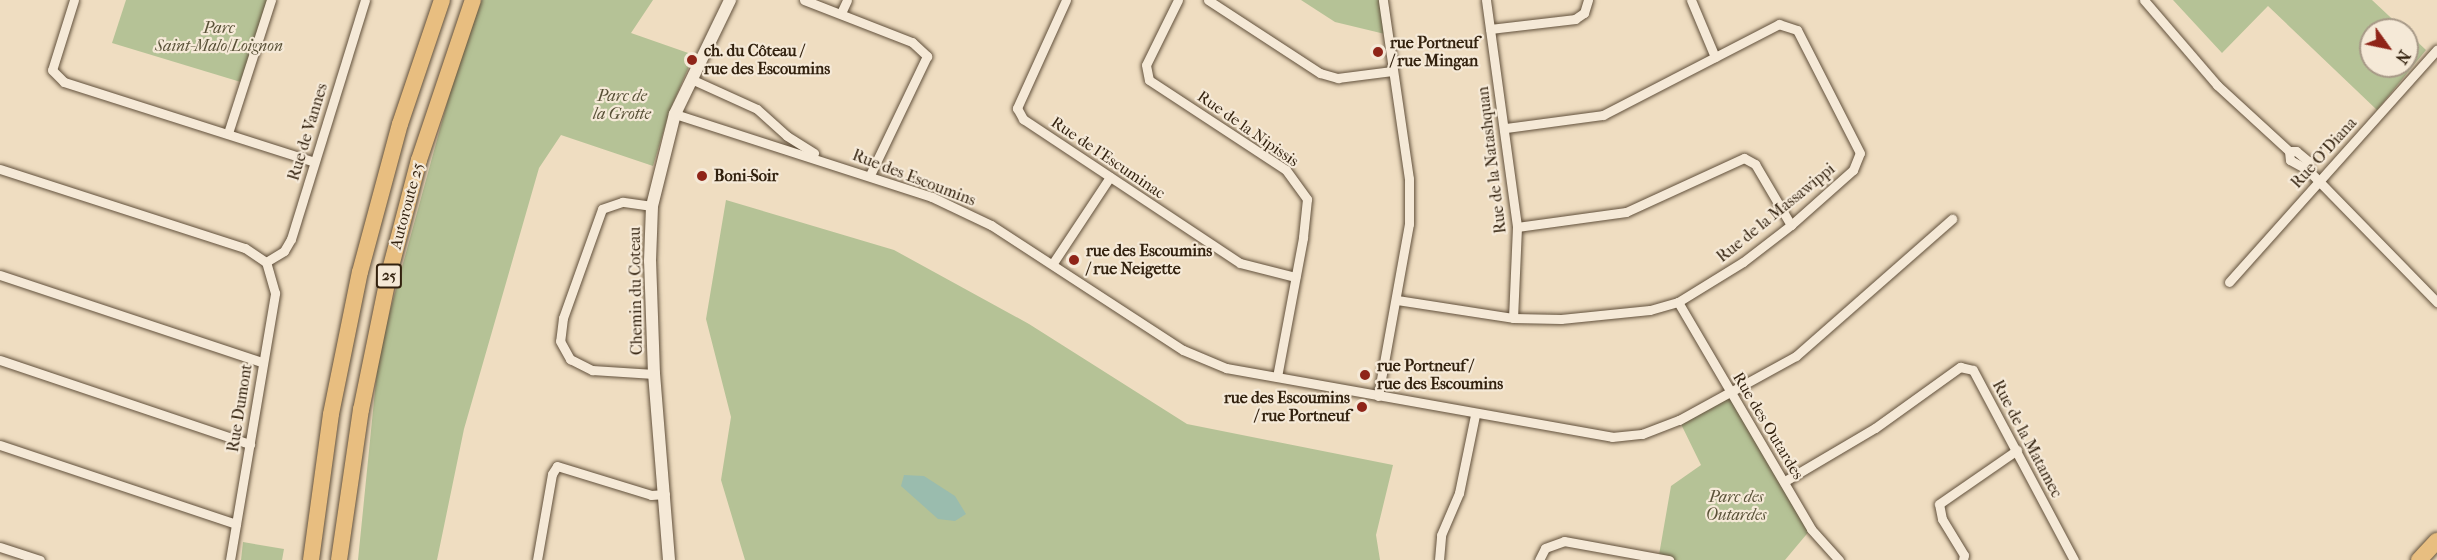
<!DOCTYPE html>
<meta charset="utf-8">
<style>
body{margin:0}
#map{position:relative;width:2437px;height:560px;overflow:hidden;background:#efddc1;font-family:"IM FELL French Canon",serif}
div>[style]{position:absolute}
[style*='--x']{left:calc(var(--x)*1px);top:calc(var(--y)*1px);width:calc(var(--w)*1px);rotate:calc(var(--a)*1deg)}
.green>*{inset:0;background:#b5c296}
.water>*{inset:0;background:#9abcae}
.roads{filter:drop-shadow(0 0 2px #61503b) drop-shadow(0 0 2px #61503b)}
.street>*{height:9px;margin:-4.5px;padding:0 4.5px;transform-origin:4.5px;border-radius:4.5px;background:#f5e9d7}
.secondary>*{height:12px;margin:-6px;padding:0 6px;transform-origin:6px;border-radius:6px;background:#f5e9d7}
.highway>*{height:16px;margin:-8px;padding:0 8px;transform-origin:8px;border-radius:8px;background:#e8be80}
.dots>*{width:16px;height:16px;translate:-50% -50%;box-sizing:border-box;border:3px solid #f5e9d7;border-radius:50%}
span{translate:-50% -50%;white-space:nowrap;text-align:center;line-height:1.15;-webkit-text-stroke:4.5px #f5e9d7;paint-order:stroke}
.shield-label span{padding:2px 4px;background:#f5e9d7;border:2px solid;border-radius:4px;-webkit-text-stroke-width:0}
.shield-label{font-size:15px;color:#32210e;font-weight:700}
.park-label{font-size:16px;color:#595137;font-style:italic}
.poi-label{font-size:16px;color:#32210e;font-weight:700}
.left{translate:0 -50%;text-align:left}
.right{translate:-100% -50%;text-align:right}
.street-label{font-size:16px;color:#32210e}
.north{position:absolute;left:2359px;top:18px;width:60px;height:60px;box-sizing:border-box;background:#f5e9d7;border:2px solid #a79987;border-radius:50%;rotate:123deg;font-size:16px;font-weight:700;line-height:24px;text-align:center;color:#32210e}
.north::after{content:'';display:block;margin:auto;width:21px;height:27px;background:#8f2418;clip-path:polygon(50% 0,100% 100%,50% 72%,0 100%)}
</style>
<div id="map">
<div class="green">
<i style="clip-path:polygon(126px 0,271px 0,244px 83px,112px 43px)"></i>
<i style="clip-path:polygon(482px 0,653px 0,631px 33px,694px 55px,670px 110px,653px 166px,561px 135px,539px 168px,464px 429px,437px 560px,358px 560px,379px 351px,460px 56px)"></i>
<i style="clip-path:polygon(1301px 0,1385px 0,1389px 35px,1335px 22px)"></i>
<i style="clip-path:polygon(2173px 0,2372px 0,2404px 30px,2371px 30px,2371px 66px,2407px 66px,2407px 32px,2426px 50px,2377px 110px,2268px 6px,2222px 53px)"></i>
<i style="clip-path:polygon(726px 200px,894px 250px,1029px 324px,1187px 424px,1393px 465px,1376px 535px,1380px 560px,745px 560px,721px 480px,731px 417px,706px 319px)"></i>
<i style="clip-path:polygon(1728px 391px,1811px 529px,1785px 560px,1669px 560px,1659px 555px,1671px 486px,1701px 465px,1679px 420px)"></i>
<i style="clip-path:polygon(243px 542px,284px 549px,282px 560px,241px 560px)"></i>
</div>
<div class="water">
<i style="clip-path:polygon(904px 475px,924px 476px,955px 496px,966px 514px,955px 521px,938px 519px,901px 486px)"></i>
</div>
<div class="roads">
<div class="street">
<i style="--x:74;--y:0;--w:73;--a:107.4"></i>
<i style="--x:52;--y:70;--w:17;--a:45"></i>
<i style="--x:64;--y:82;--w:262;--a:17.7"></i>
<i style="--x:804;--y:0;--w:116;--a:21.3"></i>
<i style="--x:912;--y:42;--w:21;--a:43"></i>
<i style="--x:927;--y:56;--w:132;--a:115.6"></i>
<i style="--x:1066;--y:0;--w:119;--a:114.4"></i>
<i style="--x:1017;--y:108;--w:13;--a:61"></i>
<i style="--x:1023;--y:119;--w:260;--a:33.6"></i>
<i style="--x:1240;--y:263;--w:57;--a:14.3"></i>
<i style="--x:1178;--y:0;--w:72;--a:116.2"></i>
<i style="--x:1146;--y:65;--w:15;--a:79"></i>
<i style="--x:1149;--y:80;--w:164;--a:33.3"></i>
<i style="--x:1286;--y:170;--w:36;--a:54"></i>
<i style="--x:1307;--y:199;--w:39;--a:96"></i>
<i style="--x:1303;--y:238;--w:141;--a:100.6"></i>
<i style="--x:1208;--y:0;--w:134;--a:33.1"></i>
<i style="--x:1320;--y:73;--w:19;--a:16"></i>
<i style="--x:1338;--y:78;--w:54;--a:-7.4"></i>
<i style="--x:1486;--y:0;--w:229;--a:82.2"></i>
<i style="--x:1517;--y:227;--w:91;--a:92.5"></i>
<i style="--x:1691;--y:0;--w:62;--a:67.2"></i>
<i style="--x:2144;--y:0;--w:112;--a:49.3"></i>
<i style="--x:2217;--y:85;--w:98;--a:42.5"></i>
<i style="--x:2289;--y:151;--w:7;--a:0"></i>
<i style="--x:2296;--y:151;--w:16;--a:40"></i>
<i style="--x:2308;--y:161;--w:9;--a:90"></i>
<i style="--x:841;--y:13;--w:14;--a:-65"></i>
<i style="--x:1490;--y:29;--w:86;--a:-6.7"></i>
<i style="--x:1575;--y:19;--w:11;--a:-34"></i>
<i style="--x:1584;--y:13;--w:14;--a:-73"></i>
<i style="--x:691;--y:79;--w:72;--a:24.4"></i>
<i style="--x:757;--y:109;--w:40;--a:42"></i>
<i style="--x:787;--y:136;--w:32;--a:32"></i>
<i style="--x:675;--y:114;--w:270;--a:17.9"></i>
<i style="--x:932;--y:197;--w:65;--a:25.4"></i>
<i style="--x:991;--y:225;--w:229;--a:33.1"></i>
<i style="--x:1183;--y:350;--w:47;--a:22.7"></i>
<i style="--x:1226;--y:368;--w:392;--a:10.1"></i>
<i style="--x:1612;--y:437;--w:30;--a:-6"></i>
<i style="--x:1642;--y:434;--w:40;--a:-21"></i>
<i style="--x:1679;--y:420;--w:133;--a:-28.7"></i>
<i style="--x:1796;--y:356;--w:208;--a:-41.3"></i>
<i style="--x:228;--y:133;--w:140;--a:-72.1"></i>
<i style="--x:2289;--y:151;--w:9;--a:84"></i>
<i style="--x:2290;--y:160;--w:21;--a:29"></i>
<i style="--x:2308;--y:170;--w:185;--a:45.7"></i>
<i style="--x:0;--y:169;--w:257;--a:17.9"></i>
<i style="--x:245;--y:248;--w:25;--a:34"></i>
<i style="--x:652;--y:206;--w:30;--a:-172"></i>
<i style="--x:622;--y:202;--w:21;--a:161"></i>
<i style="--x:602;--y:209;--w:116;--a:109.7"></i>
<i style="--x:563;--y:318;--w:23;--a:97"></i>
<i style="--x:560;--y:341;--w:21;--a:61"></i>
<i style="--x:570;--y:359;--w:25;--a:27"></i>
<i style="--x:592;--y:370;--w:62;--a:3.7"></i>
<i style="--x:1517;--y:227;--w:110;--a:-7.8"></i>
<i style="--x:1626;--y:212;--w:130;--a:-24.6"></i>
<i style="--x:1744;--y:158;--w:13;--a:29"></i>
<i style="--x:1755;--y:164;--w:71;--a:59.5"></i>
<i style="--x:266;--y:262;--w:21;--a:-31"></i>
<i style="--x:284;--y:251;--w:14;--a:-60"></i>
<i style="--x:291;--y:239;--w:250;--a:-72.8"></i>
<i style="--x:1053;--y:263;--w:103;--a:-56.5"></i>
<i style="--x:0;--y:275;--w:276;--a:18.4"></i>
<i style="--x:2229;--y:282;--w:312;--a:-48.2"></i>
<i style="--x:1397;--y:300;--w:117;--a:8.8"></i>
<i style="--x:1513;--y:318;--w:48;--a:1.2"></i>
<i style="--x:1561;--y:319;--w:89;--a:-5.8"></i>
<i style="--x:1650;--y:310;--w:29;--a:-16"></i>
<i style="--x:1678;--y:302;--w:76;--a:-31.6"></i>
<i style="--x:1743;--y:262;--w:61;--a:-37.6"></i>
<i style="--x:1791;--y:225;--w:83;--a:-41.6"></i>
<i style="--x:1853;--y:170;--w:18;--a:-68"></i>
<i style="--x:1860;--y:153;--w:138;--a:-117.1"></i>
<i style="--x:1797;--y:30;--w:19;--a:-162"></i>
<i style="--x:1779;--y:24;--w:198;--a:152.7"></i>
<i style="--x:1603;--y:115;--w:99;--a:172.4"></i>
<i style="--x:1678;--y:302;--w:263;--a:59.6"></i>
<i style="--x:1811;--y:529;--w:42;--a:47.9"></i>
<i style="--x:0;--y:360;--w:264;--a:18.6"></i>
<i style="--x:1378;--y:396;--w:175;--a:-79.8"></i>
<i style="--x:1409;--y:224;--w:45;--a:-90"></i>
<i style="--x:1409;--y:179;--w:181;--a:-98.3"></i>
<i style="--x:0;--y:445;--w:249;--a:18.5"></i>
<i style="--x:1785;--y:481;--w:104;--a:-30.5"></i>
<i style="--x:1875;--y:428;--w:105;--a:-35.7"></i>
<i style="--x:1960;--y:367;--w:13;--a:13"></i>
<i style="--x:1973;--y:370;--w:215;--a:62"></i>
<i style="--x:0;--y:547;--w:42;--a:18"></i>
<i style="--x:230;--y:560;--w:271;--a:-80.4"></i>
<i style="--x:275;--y:293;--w:32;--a:-106"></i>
<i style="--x:537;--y:560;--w:87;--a:-80.1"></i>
<i style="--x:552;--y:474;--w:9;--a:-58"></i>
<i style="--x:557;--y:466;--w:98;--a:17.1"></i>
<i style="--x:651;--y:495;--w:14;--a:-4"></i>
<i style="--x:1439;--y:560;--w:25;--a:-85"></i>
<i style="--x:1441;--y:535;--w:46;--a:-66.8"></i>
<i style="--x:1459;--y:493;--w:80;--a:-78.4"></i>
<i style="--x:1539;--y:560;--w:13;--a:-63"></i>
<i style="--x:1545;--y:548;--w:20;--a:-20"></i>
<i style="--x:1564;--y:541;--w:107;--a:10.3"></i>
<i style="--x:1963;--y:560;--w:5;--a:-79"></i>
<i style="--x:1964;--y:555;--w:42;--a:-121.4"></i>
<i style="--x:1942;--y:519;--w:15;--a:-101"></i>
<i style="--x:1939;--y:504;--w:95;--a:-34.7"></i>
</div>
<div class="secondary">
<i style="--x:669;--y:560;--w:187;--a:-94.6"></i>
<i style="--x:654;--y:374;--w:113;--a:-92"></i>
<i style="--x:650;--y:261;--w:55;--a:-87.9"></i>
<i style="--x:652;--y:206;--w:95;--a:-76"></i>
<i style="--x:675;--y:114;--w:127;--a:-64.2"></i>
</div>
<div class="highway">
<i style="--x:311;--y:560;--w:147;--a:-82.2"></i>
<i style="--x:331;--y:414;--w:145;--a:-78.5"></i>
<i style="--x:360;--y:272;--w:153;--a:-74.9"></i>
<i style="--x:400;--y:124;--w:131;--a:-71.3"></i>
<i style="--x:339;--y:560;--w:152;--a:-81.7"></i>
<i style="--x:361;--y:410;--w:139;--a:-78.4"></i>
<i style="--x:389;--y:274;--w:118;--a:-75.3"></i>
<i style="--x:419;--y:160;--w:169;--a:-71.4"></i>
<i style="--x:2419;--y:560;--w:26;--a:-47"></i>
</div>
</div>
<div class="dots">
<i style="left:1378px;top:52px;background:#8f2418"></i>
<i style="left:692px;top:60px;background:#8f2418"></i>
<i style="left:702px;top:176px;background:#8f2418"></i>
<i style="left:1074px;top:260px;background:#8f2418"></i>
<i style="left:1365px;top:375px;background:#8f2418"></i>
<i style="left:1362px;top:407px;background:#8f2418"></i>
</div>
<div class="shield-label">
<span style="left:389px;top:276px">25</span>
</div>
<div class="park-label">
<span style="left:219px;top:37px">Parc<br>Saint-Malo/Loignon</span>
<span style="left:622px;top:105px">Parc de<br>la Grotte</span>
<span style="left:1736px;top:506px">Parc des<br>Outardes</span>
</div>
<div class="poi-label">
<span class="left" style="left:1390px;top:52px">rue Portneuf<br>/ rue Mingan</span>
<span class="left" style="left:704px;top:60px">ch. du Côteau /<br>rue des Escoumins</span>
<span class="left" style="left:714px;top:176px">Boni-Soir</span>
<span class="left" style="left:1086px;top:260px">rue des Escoumins<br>/ rue Neigette</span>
<span class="left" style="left:1377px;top:375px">rue Portneuf /<br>rue des Escoumins</span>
<span class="right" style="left:1350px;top:407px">rue des Escoumins<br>/ rue Portneuf</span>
</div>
<div class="street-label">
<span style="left:1248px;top:129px;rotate:35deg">Rue de la Nipissis</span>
<span style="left:308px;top:132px;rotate:-73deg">Rue de Vannes</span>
<span style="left:2324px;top:153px;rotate:-48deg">Rue O'Diana</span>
<span style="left:1108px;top:158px;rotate:34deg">Rue de l'Escuminac</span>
<span style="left:1492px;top:160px;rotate:-97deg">Rue de la Natashquan</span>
<span style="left:914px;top:178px;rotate:21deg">Rue des Escoumins</span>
<span style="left:407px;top:206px;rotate:-75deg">Autoroute 25</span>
<span style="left:1776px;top:213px;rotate:-39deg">Rue de la Massawippi</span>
<span style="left:636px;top:291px;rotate:-91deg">Chemin du Coteau</span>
<span style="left:240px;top:408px;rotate:-81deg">Rue Dumont</span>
<span style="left:1768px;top:426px;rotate:59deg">Rue des Outardes</span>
<span style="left:2027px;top:439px;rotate:62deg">Rue de la Matamec</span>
</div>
<div class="north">N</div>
</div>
